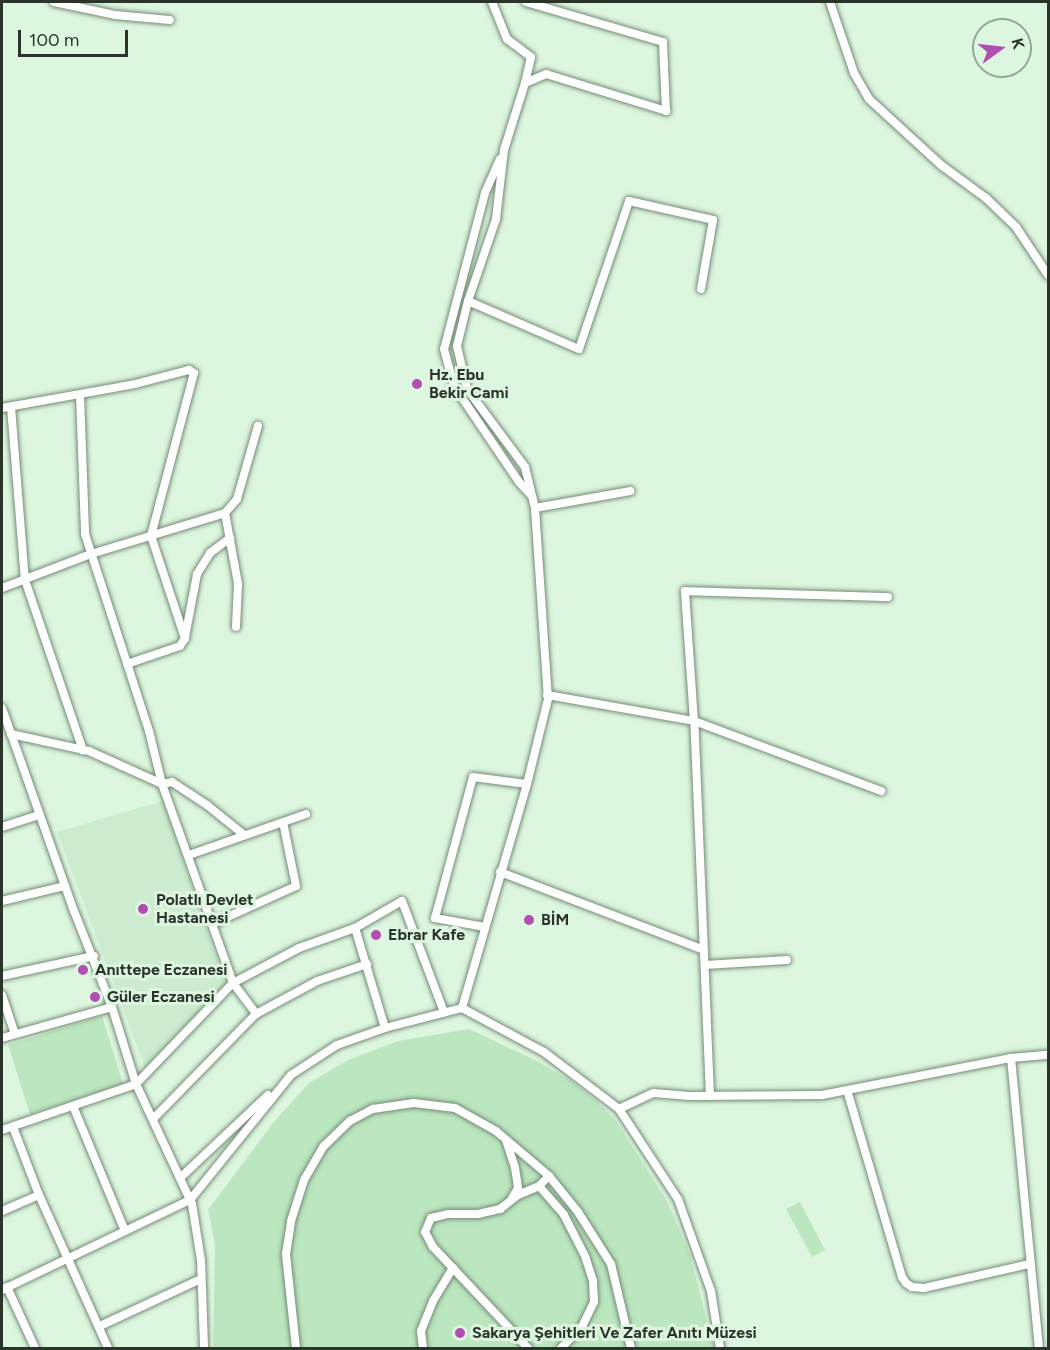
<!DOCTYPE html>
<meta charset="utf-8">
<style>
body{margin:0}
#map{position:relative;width:1050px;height:1350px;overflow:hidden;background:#ddf6df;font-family:Figtree,sans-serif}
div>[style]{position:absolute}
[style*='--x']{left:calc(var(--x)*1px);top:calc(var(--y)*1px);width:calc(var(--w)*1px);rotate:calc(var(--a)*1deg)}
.built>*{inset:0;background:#ccebcf}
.green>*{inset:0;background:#bbe6bf}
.roads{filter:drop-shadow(0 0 2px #758c77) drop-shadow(0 0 2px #758c77)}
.minor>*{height:8px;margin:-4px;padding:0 4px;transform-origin:4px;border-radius:4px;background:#fff}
.dots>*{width:16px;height:16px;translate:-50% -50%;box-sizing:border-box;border:3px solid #ddf6df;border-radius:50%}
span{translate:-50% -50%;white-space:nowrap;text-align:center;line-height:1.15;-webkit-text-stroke:6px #ddf6df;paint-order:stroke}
.poi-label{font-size:16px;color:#2b342b;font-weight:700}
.left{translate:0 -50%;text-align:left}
.frame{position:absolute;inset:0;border:3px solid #2b342b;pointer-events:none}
.north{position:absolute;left:972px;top:18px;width:60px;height:60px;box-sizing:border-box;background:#ddf6df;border:2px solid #96a897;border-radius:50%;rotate:75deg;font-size:16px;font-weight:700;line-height:24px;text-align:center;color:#2b342b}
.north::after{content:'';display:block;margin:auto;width:21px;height:27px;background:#b24db1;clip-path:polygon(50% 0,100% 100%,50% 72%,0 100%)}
.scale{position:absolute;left:18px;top:30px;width:110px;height:27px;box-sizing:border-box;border:3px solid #2b342b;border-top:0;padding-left:8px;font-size:18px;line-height:21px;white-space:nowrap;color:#2b342b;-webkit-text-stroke:4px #ddf6df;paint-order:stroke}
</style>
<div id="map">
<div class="built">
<i style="clip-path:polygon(163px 801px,226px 986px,145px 1067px,57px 832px)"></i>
</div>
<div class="green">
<i style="clip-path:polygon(102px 1016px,123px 1084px,30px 1114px,8px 1045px)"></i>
<i style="clip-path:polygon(469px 1029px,535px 1060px,568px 1079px,598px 1102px,616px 1121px,667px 1201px,690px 1255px,714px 1348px,213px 1348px,215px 1244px,208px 1210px,273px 1123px,309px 1083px,348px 1060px,398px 1041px)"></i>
<i style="clip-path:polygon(800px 1202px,825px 1250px,812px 1257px,786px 1209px)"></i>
</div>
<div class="roads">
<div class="minor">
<i style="--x:54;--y:2;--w:62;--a:12"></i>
<i style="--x:115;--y:15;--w:55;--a:5.2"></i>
<i style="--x:492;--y:2;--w:40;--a:68"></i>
<i style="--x:507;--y:39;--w:30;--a:37"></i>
<i style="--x:531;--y:57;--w:27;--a:103"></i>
<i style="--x:525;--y:83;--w:23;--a:-23"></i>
<i style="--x:546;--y:74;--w:126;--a:17.1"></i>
<i style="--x:666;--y:111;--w:69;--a:-92.5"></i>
<i style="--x:663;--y:42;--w:143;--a:-163.7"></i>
<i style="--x:830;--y:2;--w:75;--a:71.3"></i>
<i style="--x:854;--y:73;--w:30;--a:60"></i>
<i style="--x:869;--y:99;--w:98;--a:42.5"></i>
<i style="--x:941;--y:165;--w:56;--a:36.3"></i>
<i style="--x:986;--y:198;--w:42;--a:44"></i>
<i style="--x:1016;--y:227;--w:58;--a:56.3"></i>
<i style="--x:500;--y:159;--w:37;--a:114"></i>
<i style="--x:485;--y:193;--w:161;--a:104.7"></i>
<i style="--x:444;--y:349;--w:38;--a:75"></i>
<i style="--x:454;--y:386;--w:116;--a:55.9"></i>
<i style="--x:519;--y:482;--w:18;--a:47"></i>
<i style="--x:468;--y:301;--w:121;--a:23.4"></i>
<i style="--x:579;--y:349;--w:156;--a:-71.3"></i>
<i style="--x:629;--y:201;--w:86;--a:12.7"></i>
<i style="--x:713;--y:220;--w:70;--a:99.9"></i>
<i style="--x:80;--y:395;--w:139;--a:87.9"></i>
<i style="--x:85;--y:534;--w:207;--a:72"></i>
<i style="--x:149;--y:731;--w:55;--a:76.2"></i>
<i style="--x:162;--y:784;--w:149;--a:70.3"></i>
<i style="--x:212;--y:924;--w:63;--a:70.4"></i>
<i style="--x:233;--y:983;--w:39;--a:53"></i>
<i style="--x:11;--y:407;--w:174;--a:85.4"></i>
<i style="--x:25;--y:580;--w:180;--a:71.2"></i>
<i style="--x:2;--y:408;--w:135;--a:-10.2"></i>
<i style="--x:135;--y:384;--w:56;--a:-14.5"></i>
<i style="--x:189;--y:370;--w:6;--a:31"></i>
<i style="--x:194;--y:373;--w:169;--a:104.8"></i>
<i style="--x:151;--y:536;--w:108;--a:71.6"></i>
<i style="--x:185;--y:638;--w:9;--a:122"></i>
<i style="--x:180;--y:646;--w:56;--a:161.2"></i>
<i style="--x:535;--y:508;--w:97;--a:-10.1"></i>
<i style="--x:225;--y:513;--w:72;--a:79.6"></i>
<i style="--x:238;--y:584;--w:43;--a:92.7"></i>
<i style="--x:2;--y:588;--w:95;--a:-20.9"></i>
<i style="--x:91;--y:554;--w:140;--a:-17"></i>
<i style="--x:225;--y:513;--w:18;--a:-49"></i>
<i style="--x:237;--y:499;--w:76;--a:-74"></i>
<i style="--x:185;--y:637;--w:64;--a:-79.2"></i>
<i style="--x:197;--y:574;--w:25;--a:-58"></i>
<i style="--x:210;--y:553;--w:25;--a:-37"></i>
<i style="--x:547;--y:695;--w:149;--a:10"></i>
<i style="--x:694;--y:721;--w:200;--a:20.5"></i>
<i style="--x:2;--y:708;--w:215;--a:70.5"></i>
<i style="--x:74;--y:911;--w:103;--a:68.4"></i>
<i style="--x:112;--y:1007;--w:81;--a:72.7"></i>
<i style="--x:136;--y:1084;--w:132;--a:65"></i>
<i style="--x:192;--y:1204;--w:57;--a:80.9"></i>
<i style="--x:201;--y:1260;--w:88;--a:88"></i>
<i style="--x:11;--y:734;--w:80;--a:12.3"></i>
<i style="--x:89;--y:751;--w:80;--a:24.3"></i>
<i style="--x:162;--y:784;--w:10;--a:-11"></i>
<i style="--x:172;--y:782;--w:42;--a:33.3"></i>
<i style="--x:207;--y:805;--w:48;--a:39"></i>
<i style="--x:2;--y:827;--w:40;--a:-18"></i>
<i style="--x:189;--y:855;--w:124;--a:-19.3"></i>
<i style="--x:500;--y:872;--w:218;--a:20.9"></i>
<i style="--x:2;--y:901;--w:65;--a:-13.4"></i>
<i style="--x:212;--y:924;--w:92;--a:-24.3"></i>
<i style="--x:296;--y:886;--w:65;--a:-101.5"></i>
<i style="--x:485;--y:927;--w:51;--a:-169.8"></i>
<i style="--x:435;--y:918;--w:146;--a:-74.9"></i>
<i style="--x:473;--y:777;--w:54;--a:7.4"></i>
<i style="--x:355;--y:928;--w:104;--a:73.3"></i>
<i style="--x:705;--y:965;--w:82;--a:-3.5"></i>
<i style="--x:2;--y:976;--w:94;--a:-12.3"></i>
<i style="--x:2;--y:995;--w:41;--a:71.6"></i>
<i style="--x:462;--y:1008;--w:233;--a:-73.8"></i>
<i style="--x:527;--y:784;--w:88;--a:-76.1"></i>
<i style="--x:548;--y:699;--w:191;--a:-93.9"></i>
<i style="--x:535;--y:508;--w:42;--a:-103.7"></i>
<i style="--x:525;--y:467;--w:97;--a:-126.6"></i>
<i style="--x:467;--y:389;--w:44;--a:-103.1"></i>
<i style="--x:457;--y:346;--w:46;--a:-76.3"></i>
<i style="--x:468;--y:301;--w:87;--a:-71.1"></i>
<i style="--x:496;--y:219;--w:69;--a:-83.4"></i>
<i style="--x:504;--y:150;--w:70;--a:-72.6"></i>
<i style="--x:2;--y:1038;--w:114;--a:-15.7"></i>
<i style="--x:1011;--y:1058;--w:291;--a:84.5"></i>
<i style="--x:847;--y:1090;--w:195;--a:73.6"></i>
<i style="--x:902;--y:1277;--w:7;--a:56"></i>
<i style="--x:906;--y:1283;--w:7;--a:34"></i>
<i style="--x:912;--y:1287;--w:12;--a:5"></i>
<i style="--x:924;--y:1288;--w:109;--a:-12.8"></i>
<i style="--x:710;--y:1096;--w:375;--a:-92.4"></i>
<i style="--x:694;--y:721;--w:130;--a:-94"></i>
<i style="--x:685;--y:591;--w:203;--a:1.7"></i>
<i style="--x:73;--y:1106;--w:135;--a:67.4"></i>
<i style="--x:619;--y:1109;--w:38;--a:-25"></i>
<i style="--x:654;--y:1093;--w:35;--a:5"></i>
<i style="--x:689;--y:1096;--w:133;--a:-0.4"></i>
<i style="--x:822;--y:1095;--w:193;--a:-11.1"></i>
<i style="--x:1011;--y:1058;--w:37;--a:-5"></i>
<i style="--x:153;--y:1119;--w:147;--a:-45.6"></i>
<i style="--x:256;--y:1014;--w:69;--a:-28.4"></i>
<i style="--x:317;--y:981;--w:53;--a:-18.8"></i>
<i style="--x:13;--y:1127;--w:73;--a:69.1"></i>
<i style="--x:39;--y:1195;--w:168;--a:65.7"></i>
<i style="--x:2;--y:1130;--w:142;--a:-18.9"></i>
<i style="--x:136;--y:1084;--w:140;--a:-46.2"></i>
<i style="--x:233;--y:983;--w:75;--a:-27.9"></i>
<i style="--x:299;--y:948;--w:59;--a:-19.7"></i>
<i style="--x:355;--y:928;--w:54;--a:-29.9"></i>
<i style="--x:402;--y:901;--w:119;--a:69.3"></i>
<i style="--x:506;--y:1140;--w:29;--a:72"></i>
<i style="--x:515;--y:1168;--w:20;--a:81"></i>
<i style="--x:518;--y:1188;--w:12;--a:121"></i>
<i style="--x:180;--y:1178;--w:121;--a:-43.3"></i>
<i style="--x:539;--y:1186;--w:38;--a:49"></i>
<i style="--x:564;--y:1215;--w:46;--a:62.9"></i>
<i style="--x:585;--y:1256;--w:26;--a:72"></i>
<i style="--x:593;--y:1281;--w:21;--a:87"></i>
<i style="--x:594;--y:1302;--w:28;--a:116"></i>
<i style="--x:582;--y:1327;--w:30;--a:135"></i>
<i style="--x:2;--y:1211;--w:40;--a:-23.4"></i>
<i style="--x:7;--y:1287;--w:67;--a:65.3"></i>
<i style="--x:2;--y:1290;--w:208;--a:-25.6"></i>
<i style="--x:190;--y:1200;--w:161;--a:-51.1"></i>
<i style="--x:291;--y:1075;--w:55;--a:-33.1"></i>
<i style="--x:337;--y:1045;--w:51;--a:-19.5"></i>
<i style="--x:385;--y:1028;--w:80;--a:-14.6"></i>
<i style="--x:462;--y:1008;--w:93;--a:28.2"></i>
<i style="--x:544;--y:1052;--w:94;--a:37.2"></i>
<i style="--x:619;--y:1109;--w:108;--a:56.8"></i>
<i style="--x:678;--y:1199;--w:98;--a:70.3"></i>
<i style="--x:711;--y:1291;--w:58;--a:81"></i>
<i style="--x:100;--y:1326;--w:111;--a:-25"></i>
<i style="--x:296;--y:1348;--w:95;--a:-96.1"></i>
<i style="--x:286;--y:1254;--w:33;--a:-81"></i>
<i style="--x:291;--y:1221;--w:43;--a:-72.4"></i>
<i style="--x:304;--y:1180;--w:39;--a:-60"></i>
<i style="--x:324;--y:1146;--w:36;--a:-44"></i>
<i style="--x:350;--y:1121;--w:26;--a:-28"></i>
<i style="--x:373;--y:1109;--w:41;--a:-8.3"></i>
<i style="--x:414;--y:1103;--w:41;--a:7"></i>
<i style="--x:455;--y:1108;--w:47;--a:29.3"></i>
<i style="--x:496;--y:1131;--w:70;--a:40.3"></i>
<i style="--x:549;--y:1176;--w:46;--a:51.1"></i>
<i style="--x:578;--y:1212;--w:62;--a:57.6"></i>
<i style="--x:611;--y:1264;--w:86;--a:76.6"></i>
<i style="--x:423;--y:1348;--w:17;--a:-97"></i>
<i style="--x:421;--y:1331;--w:32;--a:-68"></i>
<i style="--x:433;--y:1301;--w:39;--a:-59"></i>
<i style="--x:528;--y:1348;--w:139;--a:-133.2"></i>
<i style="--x:433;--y:1247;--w:17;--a:-118"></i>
<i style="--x:425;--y:1232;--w:15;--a:-67"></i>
<i style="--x:431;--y:1218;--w:17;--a:-13"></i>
<i style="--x:448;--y:1214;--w:30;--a:0"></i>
<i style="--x:478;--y:1214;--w:23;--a:-13"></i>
<i style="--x:500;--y:1209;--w:23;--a:-38"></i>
<i style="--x:518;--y:1195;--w:23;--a:-23"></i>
<i style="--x:539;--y:1186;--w:14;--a:-45"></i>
</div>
</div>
<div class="dots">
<i style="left:417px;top:384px;background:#b24db1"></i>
<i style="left:143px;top:909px;background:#b24db1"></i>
<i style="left:529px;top:920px;background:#b24db1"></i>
<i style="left:376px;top:935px;background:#b24db1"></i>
<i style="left:83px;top:970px;background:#b24db1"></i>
<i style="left:95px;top:997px;background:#b24db1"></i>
<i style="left:460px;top:1333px;background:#b24db1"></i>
</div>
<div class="poi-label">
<span class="left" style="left:429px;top:384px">Hz. Ebu<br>Bekir Cami</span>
<span class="left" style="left:156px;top:909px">Polatlı Devlet<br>Hastanesi</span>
<span class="left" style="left:541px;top:920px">BİM</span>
<span class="left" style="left:388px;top:935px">Ebrar Kafe</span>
<span class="left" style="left:95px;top:970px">Anıttepe Eczanesi</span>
<span class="left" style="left:107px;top:997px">Güler Eczanesi</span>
<span class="left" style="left:472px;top:1333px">Sakarya Şehitleri Ve Zafer Anıtı Müzesi</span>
</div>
<div class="frame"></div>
<div class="north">K</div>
<div class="scale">100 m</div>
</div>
